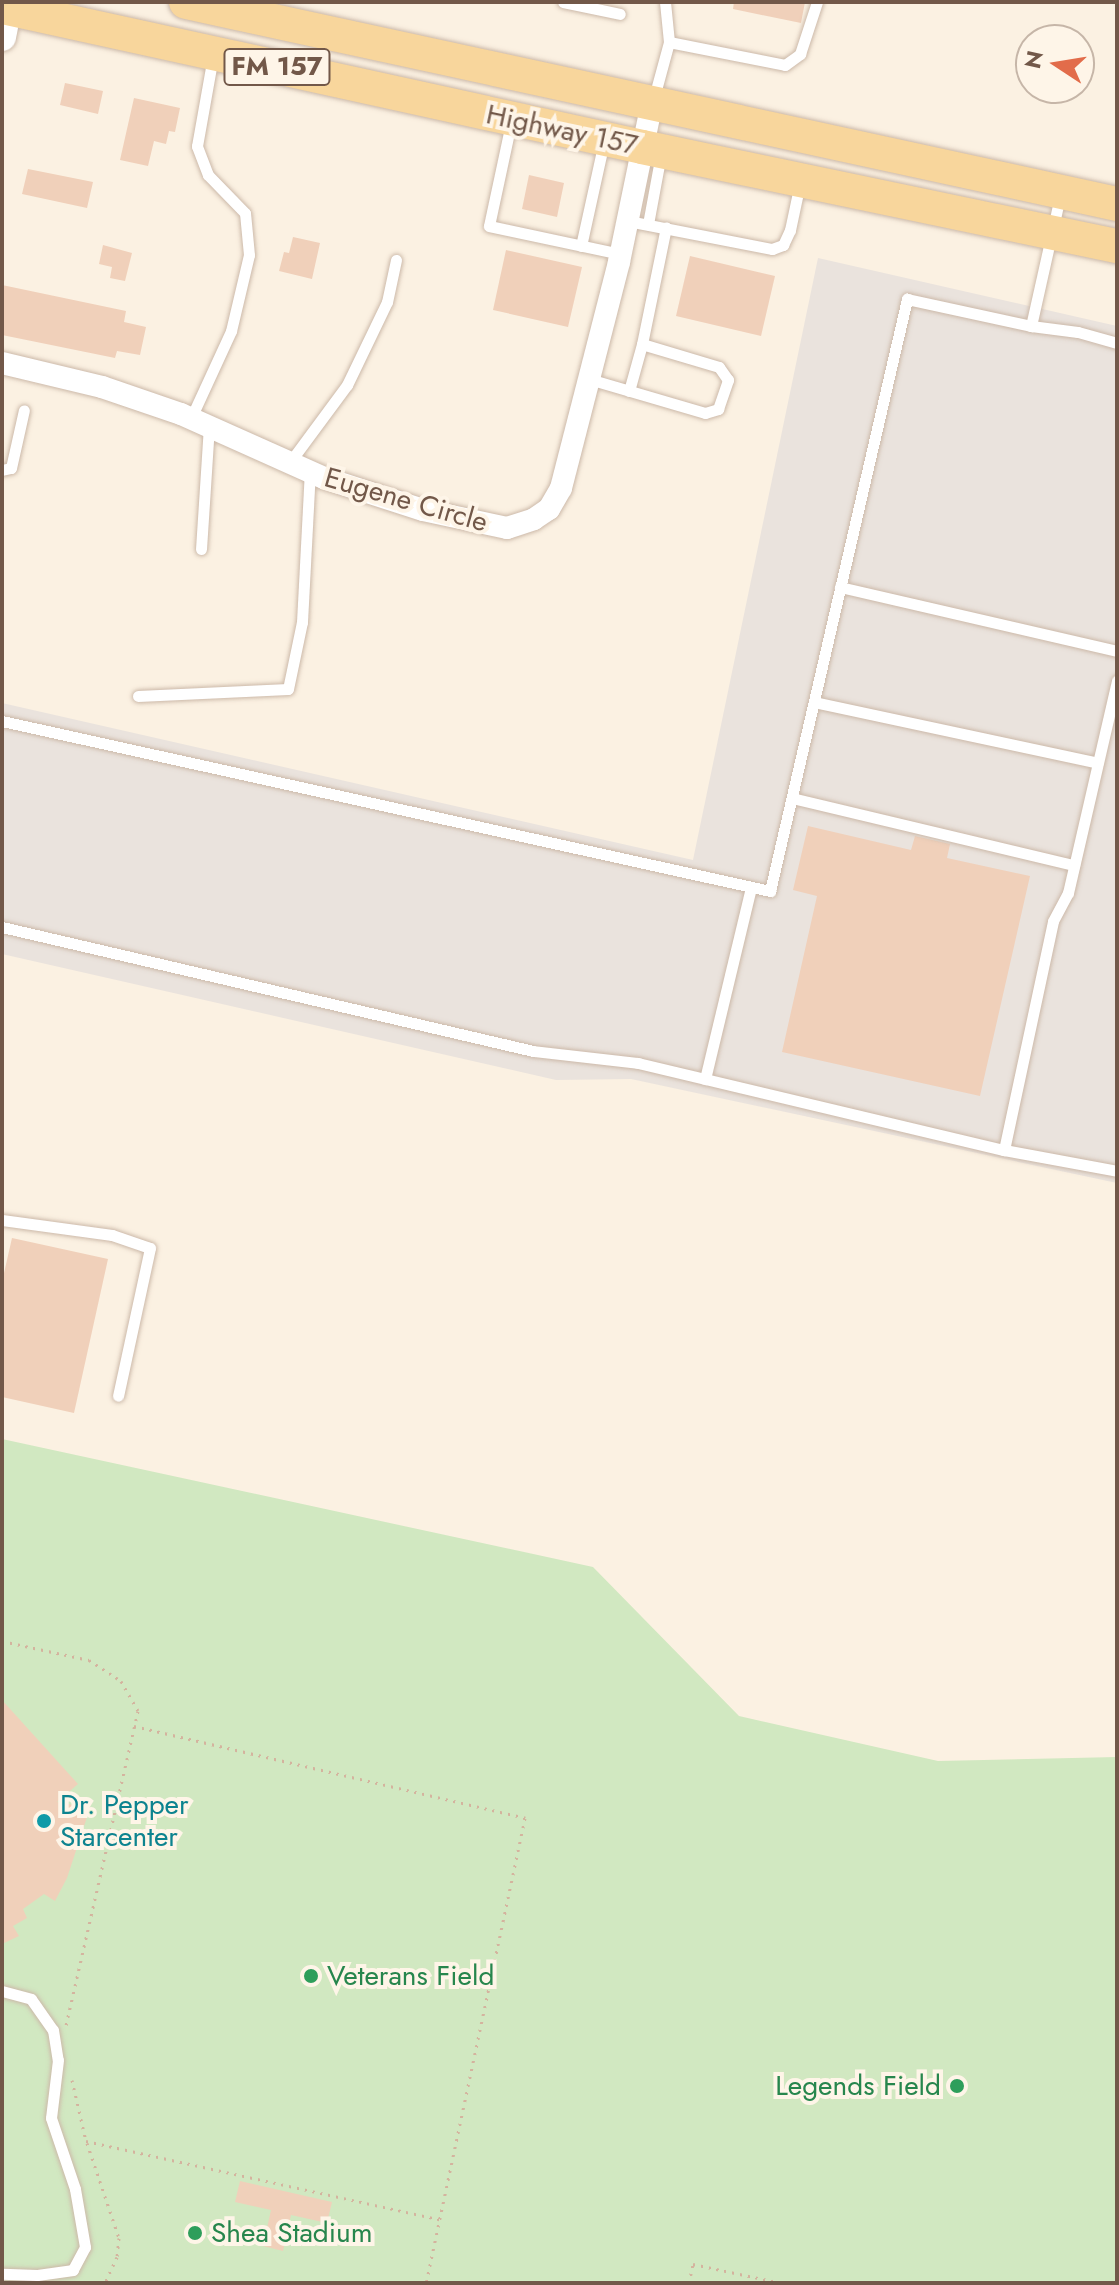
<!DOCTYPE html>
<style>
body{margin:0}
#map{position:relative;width:1119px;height:2285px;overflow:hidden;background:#fbf1e2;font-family:Jost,sans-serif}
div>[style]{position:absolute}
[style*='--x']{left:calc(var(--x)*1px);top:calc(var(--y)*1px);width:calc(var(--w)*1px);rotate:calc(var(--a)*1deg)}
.industrial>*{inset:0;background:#eae3dd}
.green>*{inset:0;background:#d1e8c1}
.building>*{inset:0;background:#f0d0ba}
.path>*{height:3px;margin-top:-1.5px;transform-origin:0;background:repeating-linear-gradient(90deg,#d4b39e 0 2px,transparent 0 8px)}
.roads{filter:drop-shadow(0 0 2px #ccb9a9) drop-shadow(0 0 2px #ccb9a9)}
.service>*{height:11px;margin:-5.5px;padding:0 5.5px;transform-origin:5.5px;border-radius:5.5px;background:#fff}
.minor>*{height:22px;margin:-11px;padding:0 11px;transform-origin:11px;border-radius:11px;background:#fff}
.tertiary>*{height:28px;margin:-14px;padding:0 14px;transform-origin:14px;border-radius:14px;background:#fff}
.primary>*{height:34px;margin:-17px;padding:0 17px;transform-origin:17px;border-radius:17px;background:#f8d69c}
.dots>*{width:22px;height:22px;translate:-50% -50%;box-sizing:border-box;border:4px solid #fef5e8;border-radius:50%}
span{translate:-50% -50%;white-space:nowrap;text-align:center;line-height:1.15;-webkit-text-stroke:8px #fef5e8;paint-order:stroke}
.shield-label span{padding:2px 6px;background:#fef5e8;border:2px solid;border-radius:6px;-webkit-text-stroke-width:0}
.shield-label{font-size:26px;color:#725849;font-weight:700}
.street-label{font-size:28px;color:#725849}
.culture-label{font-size:28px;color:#0d838f}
.left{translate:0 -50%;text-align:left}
.leisure-label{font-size:28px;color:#27864d}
.right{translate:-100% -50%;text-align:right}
.frame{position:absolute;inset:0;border:4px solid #725849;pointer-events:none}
.north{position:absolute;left:1015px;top:24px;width:80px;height:80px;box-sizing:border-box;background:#fef5e8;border:2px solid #c6b6a8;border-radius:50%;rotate:282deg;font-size:22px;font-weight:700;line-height:32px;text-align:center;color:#725849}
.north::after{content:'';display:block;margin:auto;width:28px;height:36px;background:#e26c4a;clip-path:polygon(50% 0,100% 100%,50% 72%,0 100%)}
</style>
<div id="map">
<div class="industrial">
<i style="clip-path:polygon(818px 258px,1117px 326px,1117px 1183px,631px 1079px,556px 1080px,2px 954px,2px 703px,693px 860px)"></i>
</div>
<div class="green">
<i style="clip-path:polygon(2px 1439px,593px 1567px,739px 1716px,938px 1761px,1117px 1757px,1117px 2283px,2px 2283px)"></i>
</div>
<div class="building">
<i style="clip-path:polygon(734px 2px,805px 2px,801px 23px,733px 9px)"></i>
<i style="clip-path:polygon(65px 83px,103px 91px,98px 114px,60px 105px)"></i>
<i style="clip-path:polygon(134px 98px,180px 108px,175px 132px,169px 131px,166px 144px,154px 141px,148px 166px,120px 160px)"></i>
<i style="clip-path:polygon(28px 169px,93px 182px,87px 208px,22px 194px)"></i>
<i style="clip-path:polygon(529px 175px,564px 183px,557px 217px,522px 209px)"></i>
<i style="clip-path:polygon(293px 237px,320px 243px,312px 279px,279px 271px,284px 252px,289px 253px)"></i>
<i style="clip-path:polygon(103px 245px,132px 253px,125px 281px,110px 278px,112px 267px,99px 264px)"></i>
<i style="clip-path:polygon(506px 250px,582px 267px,568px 327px,493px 310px)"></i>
<i style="clip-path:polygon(690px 256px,775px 276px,761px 336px,676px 316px)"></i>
<i style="clip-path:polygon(2px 285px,126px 311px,124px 322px,146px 327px,140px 355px,117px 351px,115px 358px,2px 335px)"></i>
<i style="clip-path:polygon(808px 826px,911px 850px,915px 836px,950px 844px,947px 858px,1030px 876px,980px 1096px,782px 1052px,817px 896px,793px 890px)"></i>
<i style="clip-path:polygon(12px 1238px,108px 1259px,74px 1413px,2px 1397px,2px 1282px)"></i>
<i style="clip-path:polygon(2px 1700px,78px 1784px,57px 1802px,90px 1808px,67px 1878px,55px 1901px,44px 1894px,23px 1909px,27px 1918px,13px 1926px,19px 1936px,2px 1944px)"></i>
<i style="clip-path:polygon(240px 2181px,332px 2202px,327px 2223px,291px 2215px,283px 2251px,263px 2246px,271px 2210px,235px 2202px)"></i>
</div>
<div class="path">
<i style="--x:2;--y:1641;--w:89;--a:12.3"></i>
<i style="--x:89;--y:1660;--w:38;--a:33"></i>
<i style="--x:121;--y:1681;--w:34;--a:60"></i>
<i style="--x:138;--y:1711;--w:323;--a:102.9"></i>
<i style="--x:134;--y:1726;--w:402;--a:13.2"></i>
<i style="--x:525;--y:1818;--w:475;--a:102"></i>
<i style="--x:72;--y:2080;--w:63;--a:77.1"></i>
<i style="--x:86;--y:2141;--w:362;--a:12.5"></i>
<i style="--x:87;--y:2143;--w:100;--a:71.4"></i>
<i style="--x:119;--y:2238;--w:19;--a:96"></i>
<i style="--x:117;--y:2257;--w:29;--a:115"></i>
<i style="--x:689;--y:2283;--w:19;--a:-78"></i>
<i style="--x:693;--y:2264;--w:91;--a:12.1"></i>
</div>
<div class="roads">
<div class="service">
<i style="--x:563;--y:2;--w:58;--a:11.9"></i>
<i style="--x:665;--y:2;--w:40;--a:84.3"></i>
<i style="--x:653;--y:101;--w:61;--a:-74.8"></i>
<i style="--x:669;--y:42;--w:118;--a:11.2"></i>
<i style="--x:785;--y:65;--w:19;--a:-36"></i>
<i style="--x:800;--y:54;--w:55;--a:-71.9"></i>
<i style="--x:511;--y:123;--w:105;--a:102.1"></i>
<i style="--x:489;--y:226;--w:135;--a:12"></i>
<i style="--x:628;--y:221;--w:147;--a:11"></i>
<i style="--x:772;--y:249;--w:12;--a:-20"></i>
<i style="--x:783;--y:245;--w:17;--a:-65"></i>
<i style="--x:790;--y:230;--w:48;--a:-78"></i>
<i style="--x:648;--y:224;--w:71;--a:-79.5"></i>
<i style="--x:581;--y:246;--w:107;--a:-77.6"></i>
<i style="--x:1031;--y:326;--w:47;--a:7.3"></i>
<i style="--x:1078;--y:332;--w:41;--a:15.8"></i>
<i style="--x:589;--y:379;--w:121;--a:16.3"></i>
<i style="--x:705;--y:413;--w:14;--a:-17"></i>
<i style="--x:718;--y:409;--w:31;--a:-71"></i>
<i style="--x:728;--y:380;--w:16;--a:-125"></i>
<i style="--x:719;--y:367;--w:80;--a:-163.4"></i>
<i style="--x:642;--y:344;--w:119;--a:-78.4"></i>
<i style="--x:629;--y:391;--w:49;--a:-74.5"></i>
<i style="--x:191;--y:418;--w:96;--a:-65.3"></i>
<i style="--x:231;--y:331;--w:78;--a:-76.7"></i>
<i style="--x:249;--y:255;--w:42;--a:-95.4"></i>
<i style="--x:245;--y:213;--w:53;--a:-134.2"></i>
<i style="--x:208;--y:175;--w:31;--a:-111"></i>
<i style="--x:197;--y:146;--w:91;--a:-79.9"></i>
<i style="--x:290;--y:462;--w:96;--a:-53.5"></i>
<i style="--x:347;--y:385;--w:92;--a:-64.3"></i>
<i style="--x:387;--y:302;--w:43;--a:-77.9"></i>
<i style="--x:2;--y:470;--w:9;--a:-13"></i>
<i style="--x:11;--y:468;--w:59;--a:-77.4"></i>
<i style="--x:201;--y:549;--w:123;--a:-86.3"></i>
<i style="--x:840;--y:587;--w:284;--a:13"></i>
<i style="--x:138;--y:696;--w:150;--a:-2.7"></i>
<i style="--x:288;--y:689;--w:68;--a:-78.2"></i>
<i style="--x:302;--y:622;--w:151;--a:-87"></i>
<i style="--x:814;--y:702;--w:290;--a:12.1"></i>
<i style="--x:2;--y:721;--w:787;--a:12.48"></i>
<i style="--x:770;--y:891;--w:608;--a:-76.97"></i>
<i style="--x:907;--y:299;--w:127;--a:12.3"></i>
<i style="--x:1031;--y:326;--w:133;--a:-77.4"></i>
<i style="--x:792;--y:798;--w:290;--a:13.4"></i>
<i style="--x:2;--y:927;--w:545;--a:13.14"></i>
<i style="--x:533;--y:1051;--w:106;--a:6.5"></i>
<i style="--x:638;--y:1063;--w:376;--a:13.4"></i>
<i style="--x:1004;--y:1150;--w:234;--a:-77.9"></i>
<i style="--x:1053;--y:921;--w:32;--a:-62"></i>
<i style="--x:1068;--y:893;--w:218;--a:-77"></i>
<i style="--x:705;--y:1079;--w:197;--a:-76.5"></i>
<i style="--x:1004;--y:1150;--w:115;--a:10.5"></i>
<i style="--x:2;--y:1220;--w:111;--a:7.8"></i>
<i style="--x:112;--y:1235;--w:40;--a:18.9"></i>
<i style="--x:150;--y:1248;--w:151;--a:102.2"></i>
<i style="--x:2;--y:1991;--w:30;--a:15"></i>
<i style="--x:31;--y:1999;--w:38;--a:55"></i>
<i style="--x:53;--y:2030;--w:30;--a:81"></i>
<i style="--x:58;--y:2060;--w:58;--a:96.9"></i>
<i style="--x:51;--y:2118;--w:75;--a:71.3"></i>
<i style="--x:75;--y:2189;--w:59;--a:80.2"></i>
<i style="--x:85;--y:2247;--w:26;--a:118"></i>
<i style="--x:73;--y:2270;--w:36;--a:172"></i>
<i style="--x:37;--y:2275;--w:35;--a:-178"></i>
</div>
<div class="minor">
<i style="--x:2;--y:363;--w:103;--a:13.5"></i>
<i style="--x:102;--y:387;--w:83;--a:18.9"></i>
<i style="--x:181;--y:414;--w:157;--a:24.1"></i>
<i style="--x:324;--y:478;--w:104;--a:17.9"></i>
<i style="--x:423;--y:510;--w:86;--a:12.1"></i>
<i style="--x:507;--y:528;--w:28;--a:-18"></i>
<i style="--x:534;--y:519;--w:18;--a:-34"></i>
<i style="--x:549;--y:509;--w:24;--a:-60"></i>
<i style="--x:561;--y:488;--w:233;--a:-75.6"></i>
<i style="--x:619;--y:262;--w:163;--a:-78.3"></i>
</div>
<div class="tertiary">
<i style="--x:2;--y:37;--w:36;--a:-79"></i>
</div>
<div class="primary">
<i style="--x:186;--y:2;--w:953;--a:12.24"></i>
<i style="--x:2;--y:7;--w:655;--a:12.34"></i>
<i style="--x:642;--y:147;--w:485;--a:11.8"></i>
</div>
</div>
<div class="dots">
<i style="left:44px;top:1821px;background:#0f9aa8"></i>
<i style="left:311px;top:1976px;background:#2e9e5b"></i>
<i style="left:957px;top:2086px;background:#2e9e5b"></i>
<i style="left:195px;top:2233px;background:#2e9e5b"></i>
</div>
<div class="shield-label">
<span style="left:277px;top:67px">FM 157</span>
</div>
<div class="street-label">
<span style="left:562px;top:130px;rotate:12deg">Highway 157</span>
<span style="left:406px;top:500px;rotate:16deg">Eugene Circle</span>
</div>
<div class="culture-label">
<span class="left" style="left:60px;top:1821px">Dr. Pepper<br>Starcenter</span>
</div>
<div class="leisure-label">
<span class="left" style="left:327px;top:1976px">Veterans Field</span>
<span class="right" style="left:941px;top:2086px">Legends Field</span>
<span class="left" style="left:211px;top:2233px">Shea Stadium</span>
</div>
<div class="frame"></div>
<div class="north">N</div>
</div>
